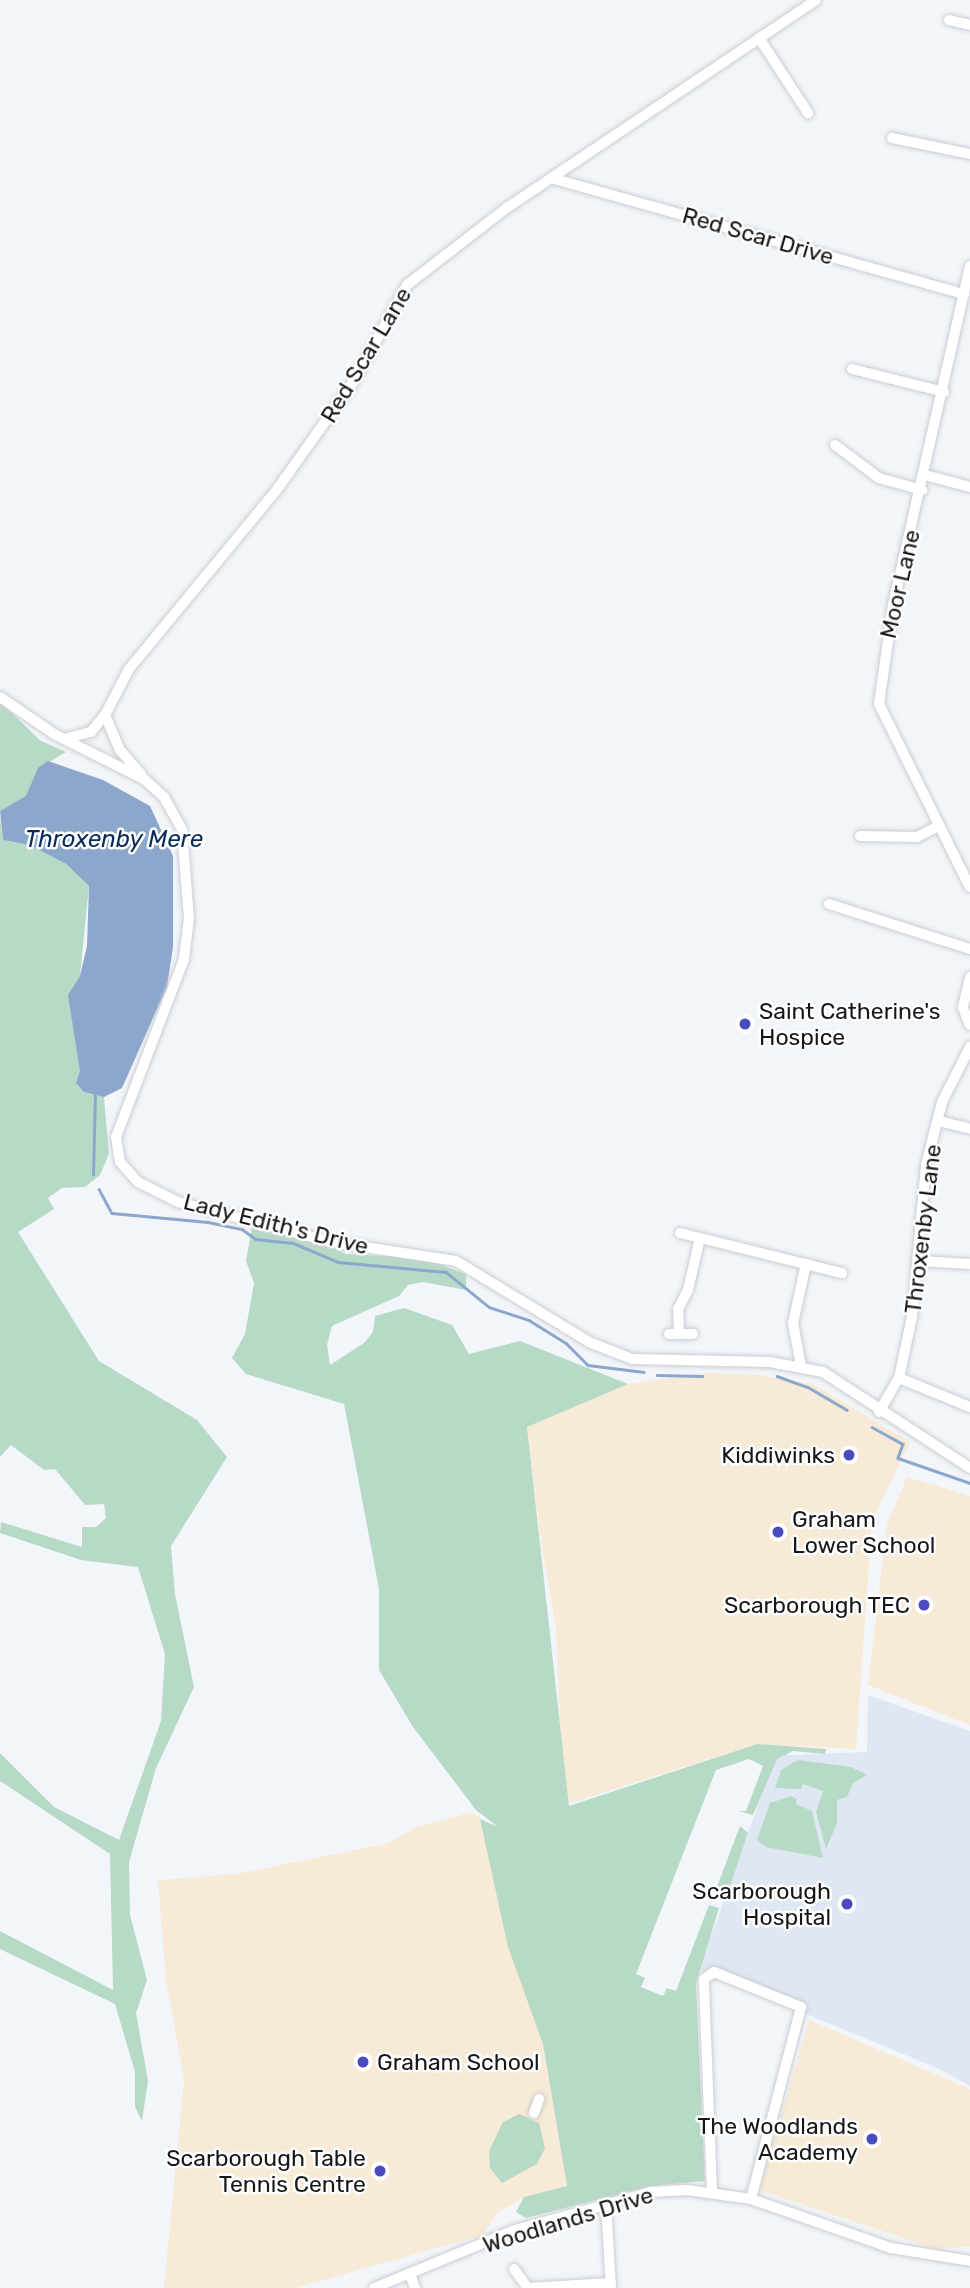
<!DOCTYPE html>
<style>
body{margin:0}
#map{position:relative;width:970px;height:2288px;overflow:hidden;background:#f2f6fb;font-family:Rubik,sans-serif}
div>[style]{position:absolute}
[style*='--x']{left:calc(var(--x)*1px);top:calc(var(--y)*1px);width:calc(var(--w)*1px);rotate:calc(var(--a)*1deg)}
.built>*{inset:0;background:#dfe8f2}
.education>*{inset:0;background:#f7ead6}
.green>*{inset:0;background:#b6dac6}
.water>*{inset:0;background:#8ca6cc}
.stream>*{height:2.5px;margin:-1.25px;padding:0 1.25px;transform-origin:1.25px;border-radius:1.25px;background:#8ca6cc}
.roads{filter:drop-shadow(0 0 2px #cacdd1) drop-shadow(0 0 2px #cacdd1)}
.minor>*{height:10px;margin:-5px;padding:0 5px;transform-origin:5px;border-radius:5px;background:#fff}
.dots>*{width:19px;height:19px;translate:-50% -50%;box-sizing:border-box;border:4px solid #fff;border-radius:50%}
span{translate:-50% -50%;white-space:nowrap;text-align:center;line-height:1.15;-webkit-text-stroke:5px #fff;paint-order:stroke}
.street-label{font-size:23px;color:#161719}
.poi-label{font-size:23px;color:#161719}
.left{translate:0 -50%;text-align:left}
.right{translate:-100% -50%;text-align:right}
.water-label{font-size:24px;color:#082b59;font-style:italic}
</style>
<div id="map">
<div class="built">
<i style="clip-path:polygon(868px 1695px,970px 1731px,970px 2086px,937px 2068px,699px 1970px,779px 1747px,788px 1755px,867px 1752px)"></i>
</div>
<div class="education">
<i style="clip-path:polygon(707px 1373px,759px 1375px,813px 1384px,910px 1442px,872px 1521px,856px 1749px,757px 1744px,570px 1803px,562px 1772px,556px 1626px,541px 1544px,527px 1427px,628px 1384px)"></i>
<i style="clip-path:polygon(907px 1477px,970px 1496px,970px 1725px,868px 1685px,887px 1525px)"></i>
<i style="clip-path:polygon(469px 1813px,479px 1817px,543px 2044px,567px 2187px,524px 2197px,498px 2212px,483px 2235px,295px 2288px,164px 2288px,184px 2079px,166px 1981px,158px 1880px,237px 1874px,345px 1852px,389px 1843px,416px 1827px)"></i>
<i style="clip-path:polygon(809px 2020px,970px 2089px,970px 2247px,933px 2248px,759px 2190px)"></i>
</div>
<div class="green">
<i style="clip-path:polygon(0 702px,41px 741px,66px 752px,39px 768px,27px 796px,0 811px)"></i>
<i style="clip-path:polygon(0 817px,3px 840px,30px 845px,66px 864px,89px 886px,80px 976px,69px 996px,84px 1092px,104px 1097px,109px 1154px,100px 1175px,85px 1187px,62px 1188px,48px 1198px,54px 1209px,18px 1232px,99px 1361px,197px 1420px,227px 1457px,171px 1546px,175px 1594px,194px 1687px,156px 1768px,129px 1862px,130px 1915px,147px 1980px,136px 2013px,148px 2081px,142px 2121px,135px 2107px,135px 2072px,115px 2004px,0 1949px,0 1931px,113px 1990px,110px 1854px,0 1781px,0 1753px,54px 1807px,119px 1840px,161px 1721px,165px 1654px,138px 1567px,81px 1560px,0 1533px,1px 1522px,82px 1547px,82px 1527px,96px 1527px,106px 1518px,104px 1504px,85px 1505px,55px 1469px,44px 1470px,11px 1445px,0 1457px)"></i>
<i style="clip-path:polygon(252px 1228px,310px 1238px,346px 1254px,422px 1258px,466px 1274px,466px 1290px,423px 1282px,408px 1285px,399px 1296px,332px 1326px,327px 1345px,330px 1365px,364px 1343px,373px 1332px,375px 1316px,404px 1308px,452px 1325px,469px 1354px,520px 1341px,628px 1384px,527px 1427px,569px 1806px,757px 1744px,826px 1749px,825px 1754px,793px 1751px,777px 1759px,753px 1815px,739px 1811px,746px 1811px,763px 1766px,749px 1759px,716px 1770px,636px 1974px,645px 1978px,641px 1987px,663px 1996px,667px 1988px,676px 1991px,709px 1905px,703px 1903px,719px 1908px,696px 1984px,705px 2181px,651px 2186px,526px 2218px,516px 2212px,524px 2197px,567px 2186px,543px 2044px,508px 1947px,480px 1819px,498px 1827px,476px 1810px,413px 1727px,379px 1670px,379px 1589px,344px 1404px,246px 1374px,232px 1358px,245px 1334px,254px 1283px,246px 1261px)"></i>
<i style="clip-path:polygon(798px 1760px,851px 1767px,867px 1775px,853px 1783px,847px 1797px,837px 1800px,837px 1823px,826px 1849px,816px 1812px,823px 1791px,803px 1784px,801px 1789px,775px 1788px,781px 1770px)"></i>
<i style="clip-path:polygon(791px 1796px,797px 1799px,796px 1804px,812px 1811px,823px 1858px,766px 1847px,757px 1840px,770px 1803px)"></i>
<i style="clip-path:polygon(740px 1826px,748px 1833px,729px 1889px,720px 1893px,715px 1892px)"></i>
<i style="clip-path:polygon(519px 2114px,539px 2123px,545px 2148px,537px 2164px,502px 2183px,490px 2168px,489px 2151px,503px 2122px)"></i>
</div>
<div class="water">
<i style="clip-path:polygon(48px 761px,103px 780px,150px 806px,173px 856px,173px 947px,167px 987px,122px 1088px,104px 1097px,84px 1092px,76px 1083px,80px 1071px,68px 995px,80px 976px,87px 946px,89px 886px,66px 864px,30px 845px,3px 840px,0 811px,26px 796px,38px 768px)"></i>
</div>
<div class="stream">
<i style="--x:93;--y:1175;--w:80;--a:-88.6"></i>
<i style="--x:99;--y:1189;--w:27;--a:62"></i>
<i style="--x:112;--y:1213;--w:96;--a:5.4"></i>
<i style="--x:208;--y:1222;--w:35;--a:12"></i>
<i style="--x:242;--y:1229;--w:17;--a:36"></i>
<i style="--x:256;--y:1239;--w:37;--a:6"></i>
<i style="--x:293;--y:1243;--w:49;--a:22.9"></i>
<i style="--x:338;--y:1262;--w:108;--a:5.3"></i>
<i style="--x:446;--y:1272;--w:55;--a:39.1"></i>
<i style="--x:489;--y:1307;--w:42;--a:18"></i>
<i style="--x:529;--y:1320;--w:44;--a:31.9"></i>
<i style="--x:566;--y:1343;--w:31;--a:45"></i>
<i style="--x:588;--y:1365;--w:56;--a:7.1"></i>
<i style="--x:657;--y:1375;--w:45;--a:1.3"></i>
<i style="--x:777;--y:1376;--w:33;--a:20"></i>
<i style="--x:808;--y:1387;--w:45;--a:30.5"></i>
<i style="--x:872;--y:1427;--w:35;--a:29"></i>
<i style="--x:903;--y:1444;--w:15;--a:110"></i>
<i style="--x:898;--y:1458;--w:76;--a:19.1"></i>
</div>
<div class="roads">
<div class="minor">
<i style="--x:949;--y:20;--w:22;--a:13"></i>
<i style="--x:759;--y:38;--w:90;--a:56.8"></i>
<i style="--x:892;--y:138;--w:80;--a:11.6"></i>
<i style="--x:551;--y:178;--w:429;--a:15.7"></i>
<i style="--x:970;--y:266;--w:349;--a:102.8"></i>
<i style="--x:893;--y:606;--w:99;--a:98.1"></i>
<i style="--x:879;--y:704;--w:204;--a:63.6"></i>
<i style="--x:852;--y:369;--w:95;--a:14"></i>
<i style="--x:835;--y:445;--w:55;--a:36.9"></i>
<i style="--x:879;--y:478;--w:45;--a:15.6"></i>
<i style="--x:925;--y:475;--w:47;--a:14.9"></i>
<i style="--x:0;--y:697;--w:65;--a:34.4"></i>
<i style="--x:54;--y:734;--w:101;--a:26.6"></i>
<i style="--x:144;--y:779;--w:27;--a:42"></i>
<i style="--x:164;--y:797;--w:38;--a:61"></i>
<i style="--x:182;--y:830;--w:88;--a:85.5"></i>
<i style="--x:189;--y:918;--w:41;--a:97"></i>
<i style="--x:184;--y:959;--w:191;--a:110.9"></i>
<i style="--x:116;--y:1137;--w:25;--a:81"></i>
<i style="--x:120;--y:1162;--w:27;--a:48"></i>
<i style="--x:138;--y:1182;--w:45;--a:26.6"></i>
<i style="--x:178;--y:1202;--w:159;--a:14.6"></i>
<i style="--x:332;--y:1242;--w:125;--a:8.7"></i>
<i style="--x:456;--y:1261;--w:156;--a:31.3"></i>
<i style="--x:589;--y:1342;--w:46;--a:21.6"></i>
<i style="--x:632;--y:1359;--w:138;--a:1.2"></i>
<i style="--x:770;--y:1362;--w:54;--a:10.7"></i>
<i style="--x:823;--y:1372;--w:176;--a:33.1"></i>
<i style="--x:105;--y:715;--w:38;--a:67"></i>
<i style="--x:120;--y:750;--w:32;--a:49"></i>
<i style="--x:64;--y:739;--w:28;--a:-15"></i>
<i style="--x:91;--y:732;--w:22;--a:-51"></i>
<i style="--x:105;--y:715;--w:52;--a:-62.4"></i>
<i style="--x:129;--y:669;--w:234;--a:-50.5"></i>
<i style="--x:278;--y:488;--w:128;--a:-54.6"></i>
<i style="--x:352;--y:384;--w:113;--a:-60.9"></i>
<i style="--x:407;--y:285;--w:128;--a:-37.7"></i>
<i style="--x:508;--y:207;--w:371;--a:-33.9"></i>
<i style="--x:860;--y:836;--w:57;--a:1"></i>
<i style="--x:917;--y:837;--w:25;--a:-27"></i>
<i style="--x:829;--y:904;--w:148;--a:17.7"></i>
<i style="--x:970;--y:977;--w:32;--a:103"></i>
<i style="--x:963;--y:1008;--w:18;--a:68"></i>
<i style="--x:939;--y:1121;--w:32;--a:14"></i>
<i style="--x:680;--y:1233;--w:167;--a:13.9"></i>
<i style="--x:920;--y:1261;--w:50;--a:3.4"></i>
<i style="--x:669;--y:1334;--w:24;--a:0"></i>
<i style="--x:679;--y:1334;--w:25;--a:-92"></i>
<i style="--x:678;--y:1309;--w:21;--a:-62"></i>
<i style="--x:688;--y:1290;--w:53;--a:-77"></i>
<i style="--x:801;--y:1366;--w:44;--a:-100.5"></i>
<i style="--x:793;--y:1323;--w:60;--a:-77.6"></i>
<i style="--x:899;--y:1378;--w:77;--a:22.2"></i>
<i style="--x:879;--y:1412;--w:39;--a:-60"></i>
<i style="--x:899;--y:1378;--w:62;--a:-78"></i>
<i style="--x:912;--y:1317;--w:153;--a:-84.7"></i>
<i style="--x:926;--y:1165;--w:65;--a:-75.7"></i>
<i style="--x:942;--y:1102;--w:62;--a:-63"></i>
<i style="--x:534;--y:2113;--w:15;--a:-70"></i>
<i style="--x:712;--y:2192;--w:213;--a:-92.2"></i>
<i style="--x:704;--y:1979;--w:12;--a:-35"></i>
<i style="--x:714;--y:1972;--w:94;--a:21.9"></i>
<i style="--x:801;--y:2007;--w:198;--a:104.6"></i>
<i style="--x:606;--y:2204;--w:83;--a:86.6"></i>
<i style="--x:514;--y:2269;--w:24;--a:54"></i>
<i style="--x:528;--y:2288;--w:83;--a:-3.4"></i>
<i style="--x:410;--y:2274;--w:15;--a:70"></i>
<i style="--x:374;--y:2288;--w:152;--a:-22.4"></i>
<i style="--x:515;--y:2230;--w:141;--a:-15.6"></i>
<i style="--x:651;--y:2192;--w:36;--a:-3"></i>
<i style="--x:687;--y:2190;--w:65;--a:8"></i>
<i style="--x:751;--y:2199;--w:148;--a:19.3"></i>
<i style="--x:891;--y:2248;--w:80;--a:9.3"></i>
</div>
</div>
<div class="dots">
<i style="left:745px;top:1024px;background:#4a4bc1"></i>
<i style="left:849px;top:1455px;background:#4a4bc1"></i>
<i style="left:778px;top:1532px;background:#4a4bc1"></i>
<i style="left:924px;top:1605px;background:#4a4bc1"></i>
<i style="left:847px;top:1904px;background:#4a4bc1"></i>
<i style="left:363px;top:2062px;background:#4a4bc1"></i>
<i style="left:872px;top:2139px;background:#4a4bc1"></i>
<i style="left:380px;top:2171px;background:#4a4bc1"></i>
</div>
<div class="street-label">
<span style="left:758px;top:236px;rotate:16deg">Red Scar Drive</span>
<span style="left:366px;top:355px;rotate:-59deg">Red Scar Lane</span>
<span style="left:900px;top:584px;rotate:-77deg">Moor Lane</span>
<span style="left:276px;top:1224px;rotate:14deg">Lady Edith's Drive</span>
<span style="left:923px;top:1229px;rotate:-83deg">Throxenby Lane</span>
<span style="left:568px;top:2220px;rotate:-17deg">Woodlands Drive</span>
</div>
<div class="poi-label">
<span class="left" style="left:759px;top:1024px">Saint Catherine's<br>Hospice</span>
<span class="right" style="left:835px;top:1455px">Kiddiwinks</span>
<span class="left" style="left:792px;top:1532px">Graham<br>Lower School</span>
<span class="right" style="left:910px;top:1605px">Scarborough TEC</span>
<span class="right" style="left:831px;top:1904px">Scarborough<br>Hospital</span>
<span class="left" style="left:377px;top:2062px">Graham School</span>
<span class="right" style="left:858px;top:2139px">The Woodlands<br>Academy</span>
<span class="right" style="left:366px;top:2171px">Scarborough Table<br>Tennis Centre</span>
</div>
<div class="water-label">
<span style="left:114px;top:840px">Throxenby Mere</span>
</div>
</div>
